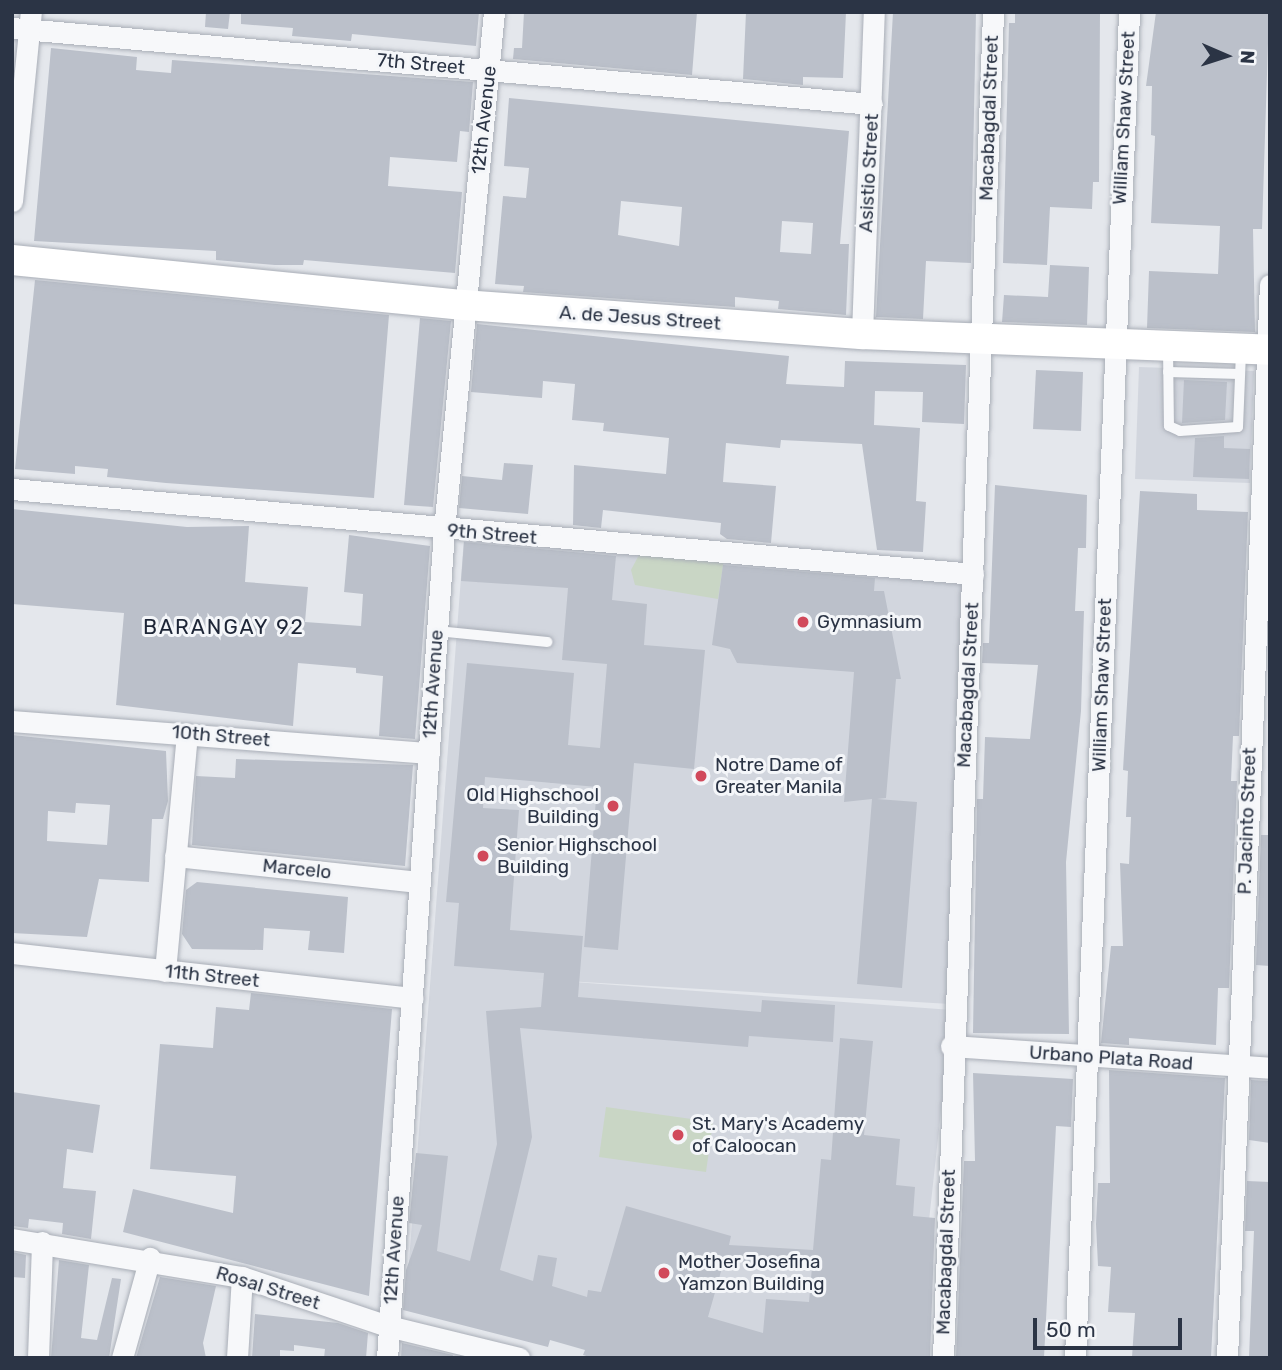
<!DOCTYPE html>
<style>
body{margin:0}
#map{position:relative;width:1282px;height:1370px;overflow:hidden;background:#e4e7ec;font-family:Rubik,sans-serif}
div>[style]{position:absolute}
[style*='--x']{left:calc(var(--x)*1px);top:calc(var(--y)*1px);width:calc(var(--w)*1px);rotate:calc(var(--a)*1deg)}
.built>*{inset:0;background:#d2d6de}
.green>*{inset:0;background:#c9d6c5}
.building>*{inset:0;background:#bbc0ca}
.roads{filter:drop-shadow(0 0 2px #a9aeb7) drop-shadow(0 0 2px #a9aeb7)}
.service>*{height:10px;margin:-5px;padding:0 5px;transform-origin:5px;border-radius:5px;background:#f7f8fa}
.minor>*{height:21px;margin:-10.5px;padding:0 10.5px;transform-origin:10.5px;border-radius:10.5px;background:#f7f8fa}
.secondary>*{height:30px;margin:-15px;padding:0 15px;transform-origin:15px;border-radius:15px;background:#fff}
.dots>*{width:19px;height:19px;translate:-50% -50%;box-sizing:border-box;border:4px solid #f4f6f9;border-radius:50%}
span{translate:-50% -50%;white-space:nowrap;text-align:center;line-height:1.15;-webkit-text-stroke:6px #f4f6f9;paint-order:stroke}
.street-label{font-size:19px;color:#2b3445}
.poi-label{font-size:19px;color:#2b3445}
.left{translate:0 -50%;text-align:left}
.right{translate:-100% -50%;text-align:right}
.neighbourhood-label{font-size:21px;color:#1d2536;letter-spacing:2px}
.frame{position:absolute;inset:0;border:14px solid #2b3445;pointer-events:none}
.north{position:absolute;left:1191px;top:21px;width:70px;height:70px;-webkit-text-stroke:5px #f4f6f9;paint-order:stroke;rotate:93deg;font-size:19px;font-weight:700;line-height:28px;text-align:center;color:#2b3445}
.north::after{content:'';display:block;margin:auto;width:24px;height:32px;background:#2b3445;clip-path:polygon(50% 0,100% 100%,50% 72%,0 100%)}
.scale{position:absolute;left:1033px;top:1318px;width:149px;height:32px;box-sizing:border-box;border:4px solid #2b3445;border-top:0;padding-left:9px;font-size:21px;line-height:24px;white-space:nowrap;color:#2b3445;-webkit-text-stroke:5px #f4f6f9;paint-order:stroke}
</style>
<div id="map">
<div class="built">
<i style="clip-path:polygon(1139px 367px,1254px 371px,1250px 483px,1135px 479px)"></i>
<i style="clip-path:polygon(464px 538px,964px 579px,950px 1004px,533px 979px,952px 1010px,914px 1358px,740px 1358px,409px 1262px)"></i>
</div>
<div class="green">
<i style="clip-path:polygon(640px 553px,724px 559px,718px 599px,635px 585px,631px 570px)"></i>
<i style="clip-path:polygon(606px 1107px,713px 1122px,706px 1172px,599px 1157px)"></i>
</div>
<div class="building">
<i style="clip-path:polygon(206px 12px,230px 12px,228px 29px,205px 27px)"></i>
<i style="clip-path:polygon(241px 12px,479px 12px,476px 46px,352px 34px,351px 41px,292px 36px,293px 28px,241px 24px)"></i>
<i style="clip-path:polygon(524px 12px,697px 12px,692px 75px,513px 59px,514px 48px,522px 48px)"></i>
<i style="clip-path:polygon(746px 12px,846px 12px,843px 78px,803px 77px,803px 85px,743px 79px)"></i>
<i style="clip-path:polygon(893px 12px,976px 12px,971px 263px,926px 261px,923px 319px,876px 317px)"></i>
<i style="clip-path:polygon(1015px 12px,1100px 12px,1099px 182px,1093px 182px,1092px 209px,1050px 207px,1047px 265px,1003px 263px,1009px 23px,1015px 23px)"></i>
<i style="clip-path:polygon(1156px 12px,1269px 12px,1262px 229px,1253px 229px,1255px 332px,1147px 328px,1149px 271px,1218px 274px,1220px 226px,1151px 223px,1155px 136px,1151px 135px,1152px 86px,1146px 86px)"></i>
<i style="clip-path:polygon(51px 48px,137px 57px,136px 70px,171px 73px,172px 60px,473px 82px,469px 132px,460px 131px,457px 162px,390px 157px,388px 186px,462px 192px,455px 273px,304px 260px,303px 265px,275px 265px,216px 260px,216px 251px,34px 241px)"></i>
<i style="clip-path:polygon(evenodd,509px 98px,849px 131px,840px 244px,849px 244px,846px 315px,778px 309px,779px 301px,735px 297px,735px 307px,523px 292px,524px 286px,495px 284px,503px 196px,526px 198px,529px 168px,504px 166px,509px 98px,621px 201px,682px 207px,679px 246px,618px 235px,621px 201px,509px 98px,782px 221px,813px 223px,811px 254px,780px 252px,782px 221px)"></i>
<i style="clip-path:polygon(1050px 265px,1089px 267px,1087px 325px,1002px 322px,1004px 295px,1048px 297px)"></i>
<i style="clip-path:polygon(35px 280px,389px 315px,374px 498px,166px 483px,107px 477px,108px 469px,75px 466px,75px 474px,15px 469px)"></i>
<i style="clip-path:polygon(420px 318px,451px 321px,433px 507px,404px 505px)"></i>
<i style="clip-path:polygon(477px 324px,789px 356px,786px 384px,844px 387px,845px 361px,966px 365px,964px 424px,922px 422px,923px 392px,875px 391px,874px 425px,920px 428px,916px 501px,926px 502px,923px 552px,877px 550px,862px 444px,781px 440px,780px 448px,726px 443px,723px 482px,776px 486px,771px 543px,727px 539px,720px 534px,721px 523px,603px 510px,601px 528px,573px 525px,574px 465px,666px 474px,669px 438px,603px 431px,604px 423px,572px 420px,575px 384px,543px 381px,542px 398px,471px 392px)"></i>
<i style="clip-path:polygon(1036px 370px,1083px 372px,1081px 431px,1033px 429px)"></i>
<i style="clip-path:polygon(1184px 380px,1227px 382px,1225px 420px,1182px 423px)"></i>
<i style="clip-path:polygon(1224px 436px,1224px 448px,1250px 449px,1249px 479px,1193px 477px,1195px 438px)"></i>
<i style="clip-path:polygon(504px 463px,533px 465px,528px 514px,459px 508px,462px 476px,502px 480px)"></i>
<i style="clip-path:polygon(995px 485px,1087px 495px,1086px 548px,1078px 548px,1075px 611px,1084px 611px,1081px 711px,1066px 862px,1069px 1034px,973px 1033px,977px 799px,983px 799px,985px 737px,1030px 739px,1038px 665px,982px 663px,983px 643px,989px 643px)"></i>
<i style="clip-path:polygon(1140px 491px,1197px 494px,1197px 510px,1248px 512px,1239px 736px,1233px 736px,1231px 781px,1237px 781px,1229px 988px,1218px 988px,1216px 1045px,1129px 1038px,1129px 1045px,1101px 1043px,1111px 946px,1123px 946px,1120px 863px,1129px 864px,1131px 817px,1126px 817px,1128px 771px,1123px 770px)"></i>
<i style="clip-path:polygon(12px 509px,187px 527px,249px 526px,245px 582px,308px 587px,305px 622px,361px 626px,363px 594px,344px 592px,349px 535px,430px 546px,415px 739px,379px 736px,383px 676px,356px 673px,356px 668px,298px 663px,293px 726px,116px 705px,124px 613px,12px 604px)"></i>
<i style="clip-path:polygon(evenodd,464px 542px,616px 556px,612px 600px,647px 604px,644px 645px,705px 650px,694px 769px,634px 763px,618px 950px,584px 947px,597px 787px,485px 777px,483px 808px,519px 810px,510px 930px,583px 936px,578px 997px,761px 1012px,762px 1000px,835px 1005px,833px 1042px,749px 1036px,748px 1047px,520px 1028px,532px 1137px,500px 1270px,533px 1281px,538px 1255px,557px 1258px,552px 1286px,587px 1297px,588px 1290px,601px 1292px,626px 1206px,731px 1236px,729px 1245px,813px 1250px,821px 1159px,831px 1160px,840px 1038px,873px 1041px,864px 1135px,900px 1139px,896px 1185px,915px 1187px,913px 1216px,935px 1218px,930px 1358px,593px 1358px,583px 1355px,585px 1350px,550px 1340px,548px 1347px,403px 1310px,406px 1270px,422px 1225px,409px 1223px,416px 1153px,448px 1156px,437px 1251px,470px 1261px,497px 1144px,486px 1011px,541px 1007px,544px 973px,454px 966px,459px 903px,446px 902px,467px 663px,574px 673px,568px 745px,600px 748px,607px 664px,562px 660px,568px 588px,461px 581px,464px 542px,724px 1261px,812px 1267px,809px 1302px,766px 1299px,763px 1333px,708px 1317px,724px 1261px)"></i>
<i style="clip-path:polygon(723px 565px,875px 578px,874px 591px,884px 591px,901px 679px,896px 679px,886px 798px,877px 799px,917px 802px,902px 988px,857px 984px,872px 799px,844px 802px,854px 672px,737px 663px,730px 649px,712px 645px)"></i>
<i style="clip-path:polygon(evenodd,12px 735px,166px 751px,168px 801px,163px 819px,152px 819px,149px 882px,99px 879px,87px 937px,12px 933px,12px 735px,76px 803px,110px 805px,107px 845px,47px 841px,48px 811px,75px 813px,76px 803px)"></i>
<i style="clip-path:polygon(236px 759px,413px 765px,405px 866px,192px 845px,196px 776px,235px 778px)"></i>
<i style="clip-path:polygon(1261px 835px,1270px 835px,1270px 966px,1256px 965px)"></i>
<i style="clip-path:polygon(197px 882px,348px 897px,344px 953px,308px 950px,310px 931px,264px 928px,263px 950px,192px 949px,182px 934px,186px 890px)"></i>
<i style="clip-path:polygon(251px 993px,392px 1009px,369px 1296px,123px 1232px,133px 1189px,233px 1213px,236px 1176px,150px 1169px,160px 1044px,213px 1048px,216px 1007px,249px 1010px)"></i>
<i style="clip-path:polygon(1109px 1070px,1225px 1078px,1211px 1358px,1132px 1357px,1135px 1313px,1108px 1312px,1111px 1267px,1098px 1266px,1096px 1224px,1098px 1183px,1110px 1183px)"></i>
<i style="clip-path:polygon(973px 1073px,1073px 1079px,1071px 1127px,1056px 1126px,1044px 1358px,956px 1357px,964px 1161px,975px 1161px)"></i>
<i style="clip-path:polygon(1251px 1080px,1270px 1081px,1270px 1143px,1249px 1140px)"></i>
<i style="clip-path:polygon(12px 1092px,100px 1105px,93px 1153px,67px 1149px,63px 1188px,96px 1191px,91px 1239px,62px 1234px,63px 1223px,29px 1219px,28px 1228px,12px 1226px)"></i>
<i style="clip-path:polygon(1247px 1181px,1270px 1182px,1270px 1358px,1249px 1358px,1254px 1231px,1245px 1231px)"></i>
<i style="clip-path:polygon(12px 1252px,26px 1255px,25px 1278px,12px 1277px)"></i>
<i style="clip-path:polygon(59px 1260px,89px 1265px,81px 1338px,97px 1340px,112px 1278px,121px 1279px,109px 1358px,51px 1358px)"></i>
<i style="clip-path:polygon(160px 1277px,216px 1286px,203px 1343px,206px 1358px,136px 1358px)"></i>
<i style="clip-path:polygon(255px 1314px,338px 1323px,368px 1333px,366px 1358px,324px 1358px,325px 1349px,294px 1345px,294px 1351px,280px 1350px,280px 1358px,252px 1358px)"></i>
<i style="clip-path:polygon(402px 1343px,453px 1355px,452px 1358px,401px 1358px)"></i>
</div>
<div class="roads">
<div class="service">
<i style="--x:1168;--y:348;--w:78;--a:89.3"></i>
<i style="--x:1169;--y:426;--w:12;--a:24"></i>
<i style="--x:1180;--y:431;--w:58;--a:-3.9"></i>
<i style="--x:1238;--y:427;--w:75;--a:-87.7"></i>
<i style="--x:1168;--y:372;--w:72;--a:1.6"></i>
<i style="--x:437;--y:631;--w:111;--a:5.7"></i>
</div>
<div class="minor">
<i style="--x:12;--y:28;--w:863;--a:5.05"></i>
<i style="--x:12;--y:201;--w:190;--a:-84.3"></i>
<i style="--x:862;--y:334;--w:322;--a:-87.9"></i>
<i style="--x:12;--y:489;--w:965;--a:5.05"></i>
<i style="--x:12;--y:721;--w:418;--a:4.4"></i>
<i style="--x:175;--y:856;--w:246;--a:6.1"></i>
<i style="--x:12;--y:953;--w:403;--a:6.4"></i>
<i style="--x:165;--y:971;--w:238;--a:-84.7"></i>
<i style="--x:951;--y:1046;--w:320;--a:3.9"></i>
<i style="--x:12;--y:1239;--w:233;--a:9.4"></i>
<i style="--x:242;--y:1277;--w:154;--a:18.6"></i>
<i style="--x:388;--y:1326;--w:135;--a:13.7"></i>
<i style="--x:38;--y:1358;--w:116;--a:-88"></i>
<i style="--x:122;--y:1358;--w:104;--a:-74.4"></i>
<i style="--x:237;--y:1358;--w:81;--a:-86.5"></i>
<i style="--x:387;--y:1358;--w:830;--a:-86.06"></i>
<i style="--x:444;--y:530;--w:520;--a:-84.49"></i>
<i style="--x:943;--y:1358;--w:1347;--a:-87.87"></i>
<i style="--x:1075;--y:1358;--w:1347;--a:-87.7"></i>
<i style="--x:1227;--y:1358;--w:1074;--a:-87.71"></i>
</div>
<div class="secondary">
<i style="--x:12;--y:260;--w:454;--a:5.7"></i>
<i style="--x:464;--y:305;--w:399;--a:4.2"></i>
<i style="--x:862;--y:334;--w:408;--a:2.2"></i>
</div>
</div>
<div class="dots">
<i style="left:803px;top:622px;background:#d1495b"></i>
<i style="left:701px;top:776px;background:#d1495b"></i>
<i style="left:613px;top:806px;background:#d1495b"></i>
<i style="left:483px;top:856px;background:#d1495b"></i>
<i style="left:678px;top:1135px;background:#d1495b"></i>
<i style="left:664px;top:1273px;background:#d1495b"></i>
</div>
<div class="street-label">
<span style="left:421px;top:64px;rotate:5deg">7th Street</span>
<span style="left:989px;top:118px;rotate:-88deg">Macabagdal Street</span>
<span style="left:1124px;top:118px;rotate:-87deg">William Shaw Street</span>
<span style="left:484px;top:120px;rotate:-84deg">12th Avenue</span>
<span style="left:869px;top:173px;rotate:-87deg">Asistio Street</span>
<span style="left:640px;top:318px;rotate:4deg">A. de Jesus Street</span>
<span style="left:492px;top:534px;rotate:5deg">9th Street</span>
<span style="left:433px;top:684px;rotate:-86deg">12th Avenue</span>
<span style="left:968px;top:685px;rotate:-87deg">Macabagdal Street</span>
<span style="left:1102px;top:685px;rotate:-88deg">William Shaw Street</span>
<span style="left:221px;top:736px;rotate:5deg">10th Street</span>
<span style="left:1247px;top:821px;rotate:-88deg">P. Jacinto Street</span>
<span style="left:297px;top:869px;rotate:6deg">Marcelo</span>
<span style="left:212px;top:976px;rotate:6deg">11th Street</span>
<span style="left:1111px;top:1058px;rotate:4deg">Urbano Plata Road</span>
<span style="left:394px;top:1250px;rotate:-86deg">12th Avenue</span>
<span style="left:946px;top:1252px;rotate:-88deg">Macabagdal Street</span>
<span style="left:268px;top:1288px;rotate:17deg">Rosal Street</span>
</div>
<div class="poi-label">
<span class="left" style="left:817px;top:622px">Gymnasium</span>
<span class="left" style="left:715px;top:776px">Notre Dame of<br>Greater Manila</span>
<span class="right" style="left:599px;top:806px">Old Highschool<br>Building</span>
<span class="left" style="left:497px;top:856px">Senior Highschool<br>Building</span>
<span class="left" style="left:692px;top:1135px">St. Mary's Academy<br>of Caloocan</span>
<span class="left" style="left:678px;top:1273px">Mother Josefina<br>Yamzon Building</span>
</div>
<div class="neighbourhood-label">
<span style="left:224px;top:627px">BARANGAY 92</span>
</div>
<div class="frame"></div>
<div class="north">N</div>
<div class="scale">50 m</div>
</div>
